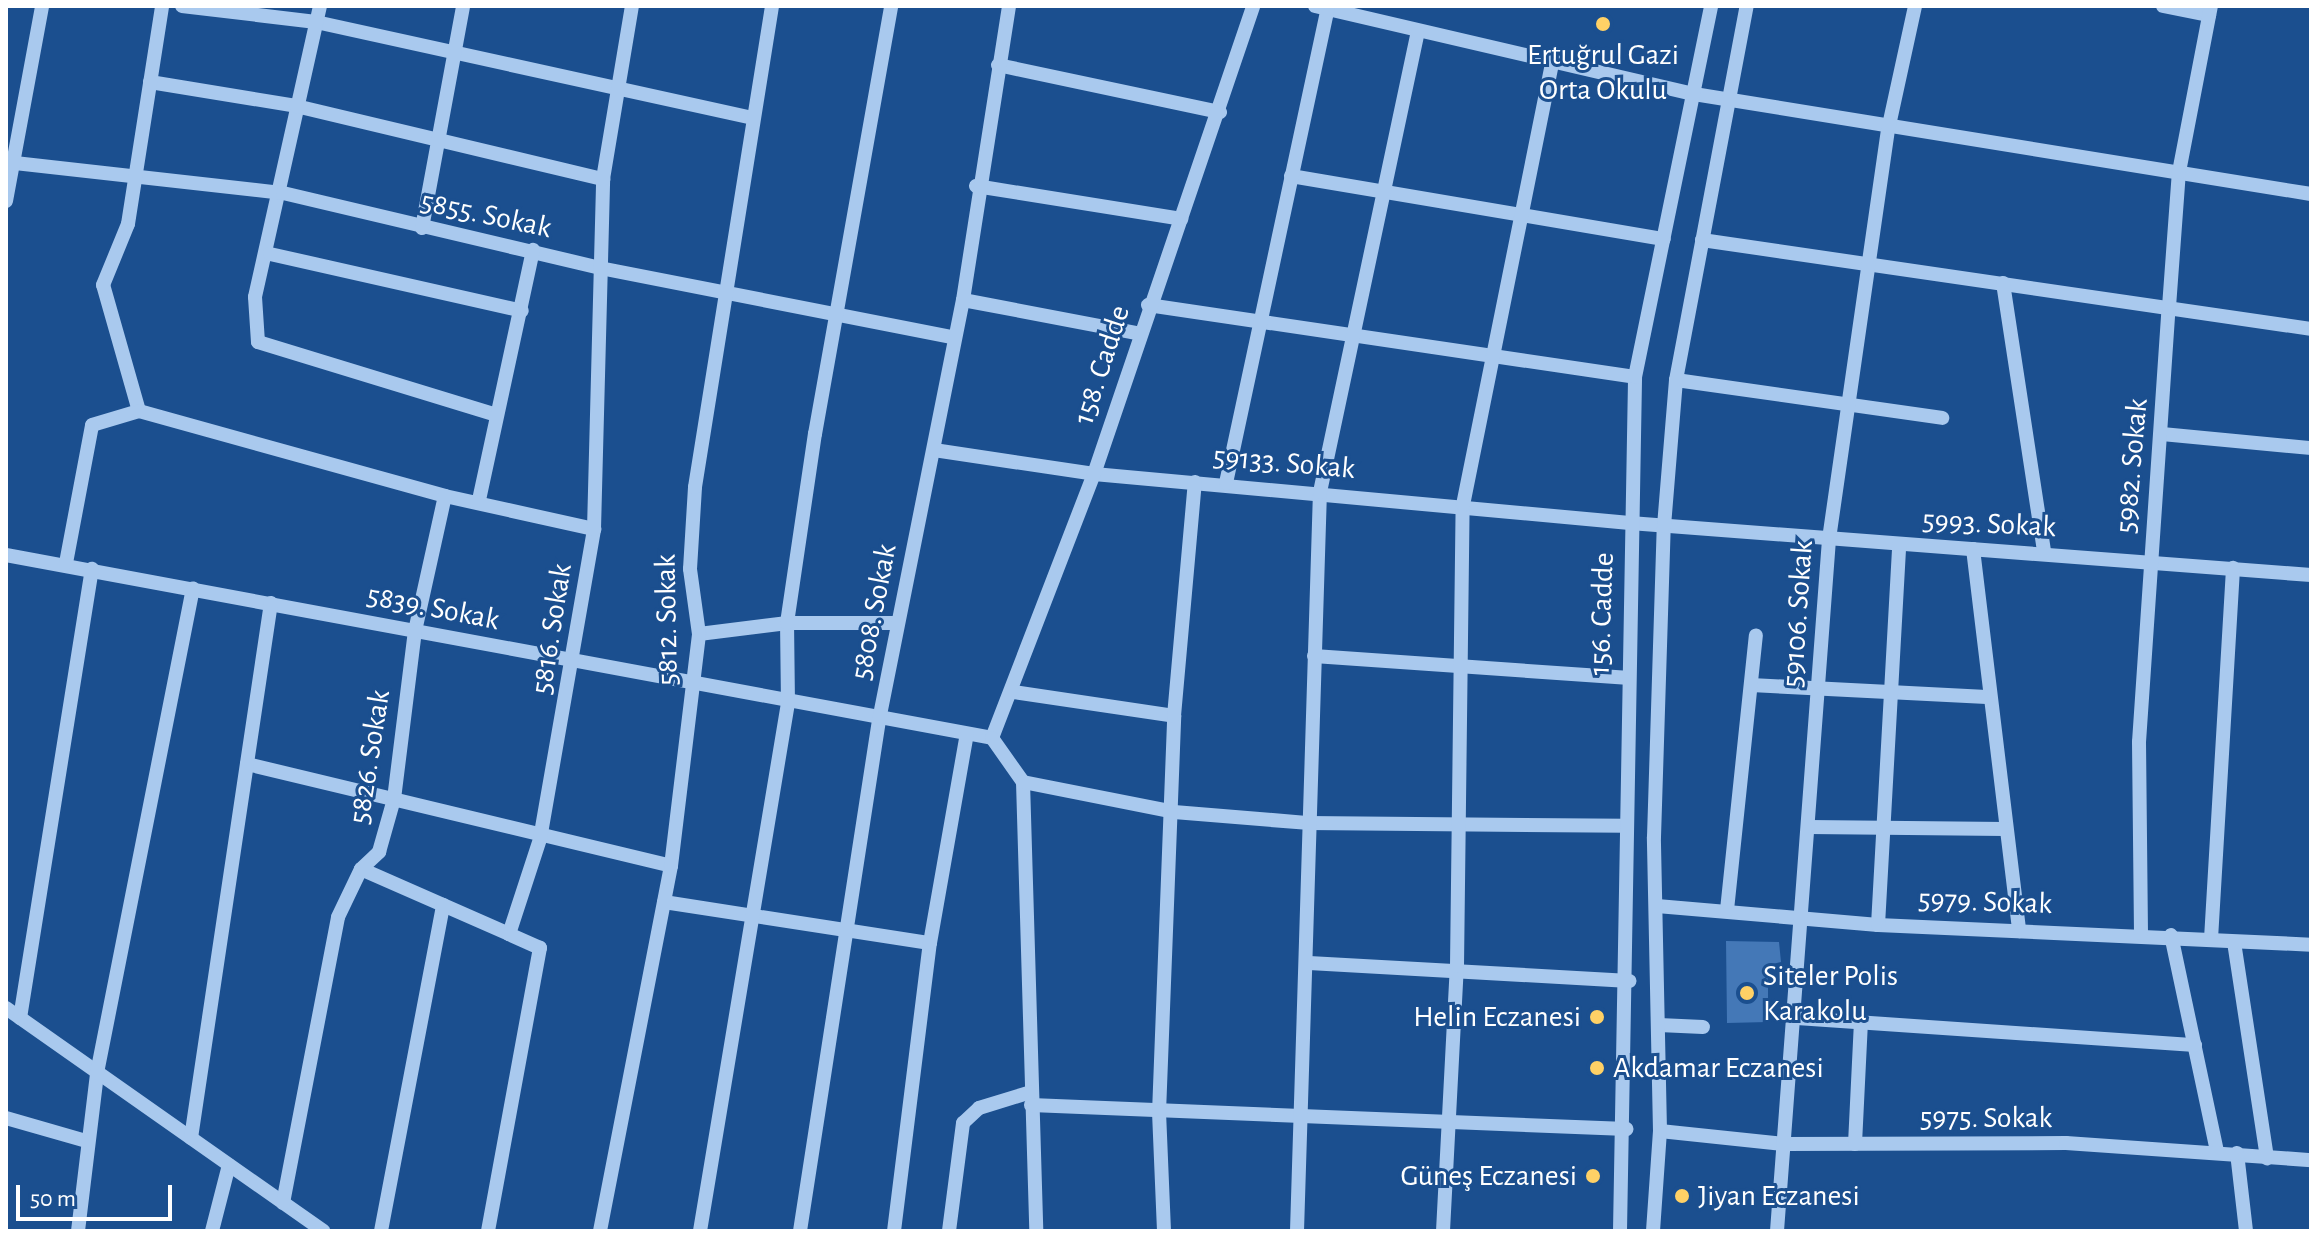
<!DOCTYPE html>
<meta charset="utf-8">
<style>
body{margin:0}
#map{position:relative;width:2317px;height:1237px;overflow:hidden;background:#1b4f8f;font-family:"Alegreya Sans",sans-serif}
div>[style]{position:absolute}
[style*='--x']{left:calc(var(--x)*1px);top:calc(var(--y)*1px);width:calc(var(--w)*1px);rotate:calc(var(--a)*1deg)}
.building>*{inset:0;background:#4478b7}
.minor>*{height:14px;margin:-7px;padding:0 7px;transform-origin:7px;border-radius:7px;background:#a9c9ee}
.dots>*{width:22px;height:22px;translate:-50% -50%;box-sizing:border-box;border:4px solid #1b4f8f;border-radius:50%}
span{translate:-50% -50%;white-space:nowrap;text-align:center;line-height:1.15;-webkit-text-stroke:6px #1b4f8f;paint-order:stroke}
.poi-label{font-size:30px;color:#fff}
.left{translate:0 -50%;text-align:left}
.right{translate:-100% -50%;text-align:right}
.street-label{font-size:30px;color:#fff}
.frame{position:absolute;inset:0;border:8px solid #fff;pointer-events:none}
.scale{position:absolute;left:16px;top:1185px;width:156px;height:36px;box-sizing:border-box;border:4px solid #fff;border-top:0;padding-left:10px;font-size:24px;line-height:28px;white-space:nowrap;color:#fff;-webkit-text-stroke:6px #1b4f8f;paint-order:stroke}
</style>
<div id="map">
<div class="building">
<i style="clip-path:polygon(1726px 941px,1779px 942px,1781px 962px,1768px 965px,1768px 1022px,1727px 1023px)"></i>
</div>
<div class="minor">
<i style="--x:182;--y:6;--w:135;--a:6.8"></i>
<i style="--x:316;--y:22;--w:446;--a:12.4"></i>
<i style="--x:320;--y:6;--w:298;--a:102.6"></i>
<i style="--x:255;--y:297;--w:45;--a:86.2"></i>
<i style="--x:258;--y:342;--w:247;--a:17"></i>
<i style="--x:1315;--y:6;--w:389;--a:13.1"></i>
<i style="--x:1694;--y:94;--w:625;--a:9.21"></i>
<i style="--x:2163;--y:6;--w:47;--a:11.1"></i>
<i style="--x:998;--y:65;--w:227;--a:12"></i>
<i style="--x:150;--y:82;--w:148;--a:9.3"></i>
<i style="--x:296;--y:106;--w:316;--a:13.4"></i>
<i style="--x:6;--y:162;--w:279;--a:6.4"></i>
<i style="--x:283;--y:193;--w:326;--a:13.3"></i>
<i style="--x:600;--y:268;--w:360;--a:11.1"></i>
<i style="--x:1291;--y:176;--w:378;--a:9.6"></i>
<i style="--x:976;--y:186;--w:208;--a:9.1"></i>
<i style="--x:6;--y:201;--w:198;--a:-79.5"></i>
<i style="--x:422;--y:228;--w:226;--a:-79.5"></i>
<i style="--x:1702;--y:240;--w:615;--a:8.31"></i>
<i style="--x:270;--y:254;--w:258;--a:12.7"></i>
<i style="--x:2003;--y:283;--w:272;--a:81.3"></i>
<i style="--x:963;--y:300;--w:181;--a:10.8"></i>
<i style="--x:1148;--y:305;--w:492;--a:8.4"></i>
<i style="--x:1676;--y:380;--w:269;--a:8.1"></i>
<i style="--x:139;--y:411;--w:131;--a:-105.9"></i>
<i style="--x:103;--y:285;--w:66;--a:-67.7"></i>
<i style="--x:128;--y:224;--w:221;--a:-81.1"></i>
<i style="--x:2162;--y:434;--w:150;--a:5.4"></i>
<i style="--x:934;--y:450;--w:162;--a:8.5"></i>
<i style="--x:1094;--y:474;--w:538;--a:5.22"></i>
<i style="--x:1630;--y:523;--w:683;--a:4.37"></i>
<i style="--x:1226;--y:483;--w:484;--a:-77.9"></i>
<i style="--x:479;--y:500;--w:256;--a:-77.8"></i>
<i style="--x:1973;--y:549;--w:385;--a:83.1"></i>
<i style="--x:6;--y:555;--w:1003;--a:10.51"></i>
<i style="--x:66;--y:563;--w:140;--a:-79.3"></i>
<i style="--x:92;--y:425;--w:49;--a:-16.6"></i>
<i style="--x:139;--y:411;--w:318;--a:15.5"></i>
<i style="--x:445;--y:496;--w:153;--a:12.5"></i>
<i style="--x:699;--y:634;--w:89;--a:-7.1"></i>
<i style="--x:787;--y:623;--w:110;--a:0"></i>
<i style="--x:1314;--y:656;--w:313;--a:4"></i>
<i style="--x:1751;--y:685;--w:236;--a:2.9"></i>
<i style="--x:1014;--y:692;--w:162;--a:8.5"></i>
<i style="--x:992;--y:738;--w:283;--a:-68.9"></i>
<i style="--x:1094;--y:474;--w:494;--a:-71.2"></i>
<i style="--x:992;--y:738;--w:54;--a:54.8"></i>
<i style="--x:1023;--y:782;--w:449;--a:88.3"></i>
<i style="--x:247;--y:764;--w:436;--a:13.5"></i>
<i style="--x:1023;--y:782;--w:154;--a:11.2"></i>
<i style="--x:1174;--y:812;--w:133;--a:4.7"></i>
<i style="--x:1307;--y:823;--w:318;--a:0.5"></i>
<i style="--x:1809;--y:827;--w:196;--a:0.6"></i>
<i style="--x:361;--y:869;--w:162;--a:23.7"></i>
<i style="--x:664;--y:902;--w:269;--a:8.8"></i>
<i style="--x:1657;--y:906;--w:222;--a:4.9"></i>
<i style="--x:1878;--y:925;--w:433;--a:2.6"></i>
<i style="--x:1727;--y:910;--w:276;--a:-84"></i>
<i style="--x:1878;--y:925;--w:381;--a:-86.8"></i>
<i style="--x:2141;--y:933;--w:191;--a:-90.6"></i>
<i style="--x:2139;--y:742;--w:436;--a:-86.1"></i>
<i style="--x:2169;--y:307;--w:135;--a:-85.8"></i>
<i style="--x:2179;--y:172;--w:169;--a:-79.1"></i>
<i style="--x:2171;--y:935;--w:222;--a:78"></i>
<i style="--x:2211;--y:939;--w:372;--a:-86.6"></i>
<i style="--x:2234;--y:942;--w:219;--a:81.3"></i>
<i style="--x:1309;--y:963;--w:321;--a:3.2"></i>
<i style="--x:6;--y:1008;--w:388;--a:35.1"></i>
<i style="--x:20;--y:1018;--w:455;--a:-80.9"></i>
<i style="--x:1797;--y:1018;--w:399;--a:3.9"></i>
<i style="--x:1659;--y:1025;--w:44;--a:2.6"></i>
<i style="--x:1031;--y:1105;--w:596;--a:2.31"></i>
<i style="--x:6;--y:1118;--w:83;--a:16"></i>
<i style="--x:1660;--y:1131;--w:125;--a:6"></i>
<i style="--x:1784;--y:1144;--w:282;--a:-0.2"></i>
<i style="--x:2066;--y:1143;--w:246;--a:4"></i>
<i style="--x:191;--y:1138;--w:541;--a:-81.5"></i>
<i style="--x:1855;--y:1144;--w:121;--a:-87.2"></i>
<i style="--x:2237;--y:1153;--w:79;--a:83.4"></i>
<i style="--x:283;--y:1203;--w:291;--a:-79.1"></i>
<i style="--x:338;--y:917;--w:53;--a:-64.4"></i>
<i style="--x:361;--y:869;--w:25;--a:-43"></i>
<i style="--x:379;--y:852;--w:55;--a:-74.2"></i>
<i style="--x:394;--y:799;--w:169;--a:-82.9"></i>
<i style="--x:415;--y:631;--w:138;--a:-77.5"></i>
<i style="--x:78;--y:1231;--w:159;--a:-83.1"></i>
<i style="--x:97;--y:1073;--w:494;--a:-78.8"></i>
<i style="--x:212;--y:1231;--w:68;--a:-75.6"></i>
<i style="--x:381;--y:1231;--w:332;--a:-79.2"></i>
<i style="--x:488;--y:1231;--w:288;--a:-79.6"></i>
<i style="--x:540;--y:948;--w:34;--a:-156"></i>
<i style="--x:509;--y:934;--w:100;--a:-71.9"></i>
<i style="--x:540;--y:839;--w:315;--a:-80.1"></i>
<i style="--x:594;--y:529;--w:350;--a:-88.5"></i>
<i style="--x:603;--y:179;--w:175;--a:-80.5"></i>
<i style="--x:600;--y:1231;--w:372;--a:-79"></i>
<i style="--x:671;--y:866;--w:234;--a:-83.1"></i>
<i style="--x:699;--y:634;--w:66;--a:-97.9"></i>
<i style="--x:690;--y:569;--w:82;--a:-86.5"></i>
<i style="--x:695;--y:487;--w:487;--a:-80.9"></i>
<i style="--x:700;--y:1231;--w:535;--a:-80.54"></i>
<i style="--x:788;--y:703;--w:80;--a:-90.7"></i>
<i style="--x:787;--y:623;--w:191;--a:-81.6"></i>
<i style="--x:815;--y:434;--w:435;--a:-79.9"></i>
<i style="--x:800;--y:1231;--w:517;--a:-81.21"></i>
<i style="--x:879;--y:720;--w:428;--a:-78.7"></i>
<i style="--x:963;--y:300;--w:298;--a:-81.1"></i>
<i style="--x:894;--y:1231;--w:290;--a:-82.9"></i>
<i style="--x:930;--y:943;--w:212;--a:-80"></i>
<i style="--x:949;--y:1231;--w:109;--a:-82.6"></i>
<i style="--x:963;--y:1123;--w:22;--a:-43"></i>
<i style="--x:979;--y:1108;--w:54;--a:-17.1"></i>
<i style="--x:1164;--y:1231;--w:118;--a:-92.4"></i>
<i style="--x:1159;--y:1113;--w:397;--a:-87.8"></i>
<i style="--x:1174;--y:716;--w:235;--a:-84.9"></i>
<i style="--x:1297;--y:1231;--w:739;--a:-88.22"></i>
<i style="--x:1320;--y:492;--w:468;--a:-78"></i>
<i style="--x:1443;--y:1231;--w:265;--a:-87"></i>
<i style="--x:1457;--y:966;--w:461;--a:-89.3"></i>
<i style="--x:1463;--y:505;--w:449;--a:-78.6"></i>
<i style="--x:1620;--y:1231;--w:854;--a:-88.99"></i>
<i style="--x:1635;--y:377;--w:379;--a:-78.4"></i>
<i style="--x:1653;--y:1231;--w:100;--a:-86"></i>
<i style="--x:1660;--y:1131;--w:294;--a:-91.2"></i>
<i style="--x:1654;--y:837;--w:311;--a:-88.2"></i>
<i style="--x:1664;--y:526;--w:146;--a:-85.3"></i>
<i style="--x:1676;--y:380;--w:381;--a:-79.3"></i>
<i style="--x:1777;--y:1231;--w:694;--a:-85.7"></i>
<i style="--x:1829;--y:539;--w:413;--a:-81.8"></i>
<i style="--x:1888;--y:130;--w:127;--a:-77.7"></i>
</div>
<div class="dots">
<i style="left:1603px;top:24px;background:#ffd166"></i>
<i style="left:1747px;top:993px;background:#ffd166"></i>
<i style="left:1597px;top:1017px;background:#ffd166"></i>
<i style="left:1597px;top:1068px;background:#ffd166"></i>
<i style="left:1593px;top:1176px;background:#ffd166"></i>
<i style="left:1682px;top:1196px;background:#ffd166"></i>
</div>
<div class="poi-label">
<span style="left:1603px;top:72px">Ertuğrul Gazi<br>Orta Okulu</span>
<span class="left" style="left:1763px;top:993px">Siteler Polis<br>Karakolu</span>
<span class="right" style="left:1581px;top:1017px">Helin Eczanesi</span>
<span class="left" style="left:1613px;top:1068px">Akdamar Eczanesi</span>
<span class="right" style="left:1577px;top:1176px">Güneş Eczanesi</span>
<span class="left" style="left:1698px;top:1196px">Jiyan Eczanesi</span>
</div>
<div class="street-label">
<span style="left:486px;top:215px;rotate:12deg">5855. Sokak</span>
<span style="left:1102px;top:365px;rotate:-72deg">158. Cadde</span>
<span style="left:1284px;top:463px;rotate:5deg">59133. Sokak</span>
<span style="left:2132px;top:466px;rotate:-85deg">5982. Sokak</span>
<span style="left:1989px;top:524px;rotate:3deg">5993. Sokak</span>
<span style="left:433px;top:608px;rotate:11deg">5839. Sokak</span>
<span style="left:874px;top:612px;rotate:-79deg">5808. Sokak</span>
<span style="left:1602px;top:614px;rotate:-88deg">156. Cadde</span>
<span style="left:1798px;top:614px;rotate:-86deg">59106. Sokak</span>
<span style="left:667px;top:620px;rotate:-91deg">5812. Sokak</span>
<span style="left:552px;top:629px;rotate:-81deg">5816. Sokak</span>
<span style="left:370px;top:757px;rotate:-81deg">5826. Sokak</span>
<span style="left:1985px;top:902px;rotate:2deg">5979. Sokak</span>
<span style="left:1986px;top:1118px">5975. Sokak</span>
</div>
<div class="frame"></div>
<div class="scale">50 m</div>
</div>
